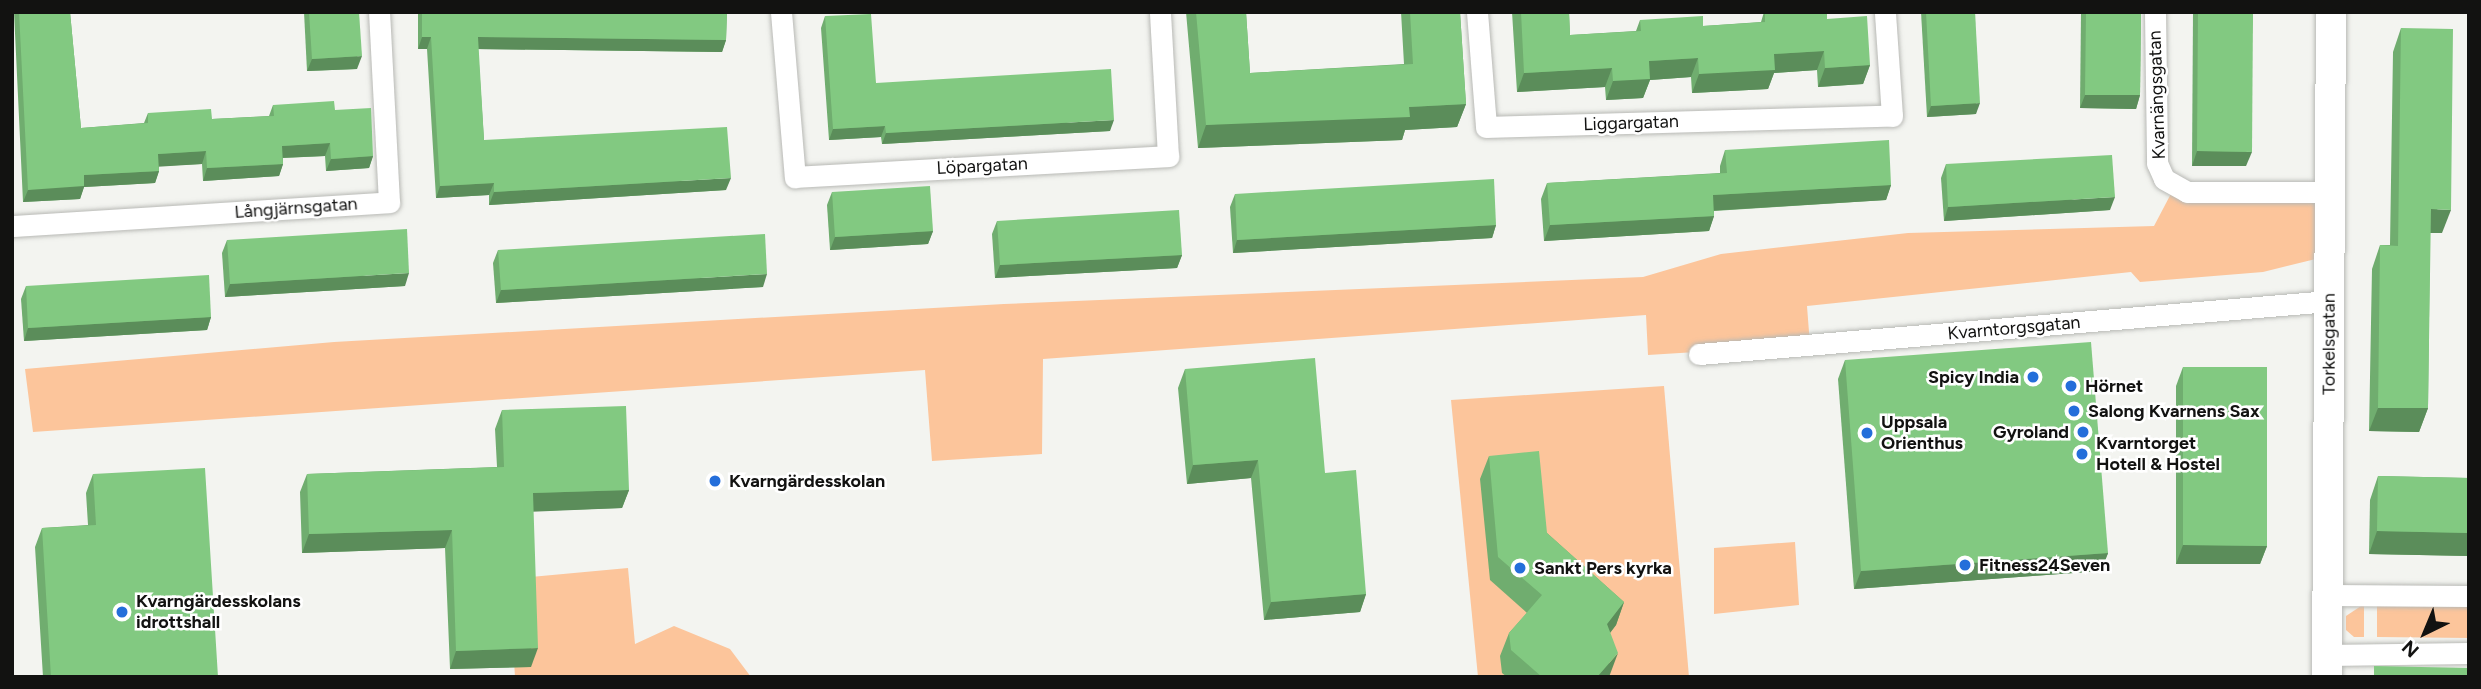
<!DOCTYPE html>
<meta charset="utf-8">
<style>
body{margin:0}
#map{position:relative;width:2481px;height:689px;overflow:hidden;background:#f3f4f0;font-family:Figtree,sans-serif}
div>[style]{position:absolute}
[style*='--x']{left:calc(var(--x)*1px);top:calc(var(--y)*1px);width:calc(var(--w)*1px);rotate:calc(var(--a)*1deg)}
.green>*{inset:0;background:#fcc59b}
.roads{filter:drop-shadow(0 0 2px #b8b9b5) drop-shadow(0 0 2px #b8b9b5)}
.street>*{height:21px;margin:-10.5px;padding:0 10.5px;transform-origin:10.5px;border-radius:10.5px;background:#fff}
.secondary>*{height:30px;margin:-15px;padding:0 15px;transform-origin:15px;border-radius:15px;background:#fff}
.wall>*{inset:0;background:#70ad6f}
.shaded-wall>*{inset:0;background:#5b8d5a}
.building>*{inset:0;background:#82c981}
.dots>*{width:19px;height:19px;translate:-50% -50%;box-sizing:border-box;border:4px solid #fff;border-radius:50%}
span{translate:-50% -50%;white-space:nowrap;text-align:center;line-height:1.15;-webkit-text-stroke:5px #fff;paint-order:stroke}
.street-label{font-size:18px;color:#121211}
.poi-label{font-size:18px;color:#121211;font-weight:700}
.right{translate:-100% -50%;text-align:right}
.left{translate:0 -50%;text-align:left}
.frame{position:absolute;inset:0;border:14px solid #121211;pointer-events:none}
.north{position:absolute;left:2390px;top:598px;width:70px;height:70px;-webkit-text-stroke:5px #fff;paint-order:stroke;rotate:223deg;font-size:19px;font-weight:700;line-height:28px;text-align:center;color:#121211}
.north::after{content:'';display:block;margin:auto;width:24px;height:32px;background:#121211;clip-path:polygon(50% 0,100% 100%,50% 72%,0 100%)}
</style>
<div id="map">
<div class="green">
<i style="clip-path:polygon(2174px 188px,2327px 192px,2328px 256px,2263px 272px,2140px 282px,2131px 272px,1807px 306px,1810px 345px,1648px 355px,1646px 315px,1043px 359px,1042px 454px,932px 461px,925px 370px,33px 432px,25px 369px,334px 342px,1004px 304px,1643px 277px,1721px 254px,1908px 233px,2154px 226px)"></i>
<i style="clip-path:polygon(1664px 386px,1689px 677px,1478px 677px,1451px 400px)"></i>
<i style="clip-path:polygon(1795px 542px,1799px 605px,1714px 614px,1714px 548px)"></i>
<i style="clip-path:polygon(628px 568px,635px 644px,674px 626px,730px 649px,751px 677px,515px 677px,509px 579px)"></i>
<i style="clip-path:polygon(2377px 602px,2469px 603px,2469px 638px,2377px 637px)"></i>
<i style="clip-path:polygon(2364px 604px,2364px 637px,2354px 637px,2346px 630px,2346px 616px)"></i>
</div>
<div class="roads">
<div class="street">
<i style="--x:781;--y:12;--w:166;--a:85.2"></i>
<i style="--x:795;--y:177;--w:374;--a:-3.2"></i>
<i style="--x:1168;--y:156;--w:144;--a:-93.2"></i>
<i style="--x:1477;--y:12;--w:115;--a:85.5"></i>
<i style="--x:1486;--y:127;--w:406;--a:-1.6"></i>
<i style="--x:1892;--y:116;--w:104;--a:-93.9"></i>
<i style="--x:2155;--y:12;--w:151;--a:89.2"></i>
<i style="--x:2157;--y:163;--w:17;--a:66"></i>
<i style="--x:2164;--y:179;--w:26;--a:29"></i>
<i style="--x:2187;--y:192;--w:140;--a:0"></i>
<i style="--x:12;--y:226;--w:378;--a:-3.6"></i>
<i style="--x:389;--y:202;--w:190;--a:-93"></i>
<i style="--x:1699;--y:354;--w:632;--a:-4.81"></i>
<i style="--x:2329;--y:595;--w:140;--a:0.4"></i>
<i style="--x:2327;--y:655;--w:142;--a:-0.8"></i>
</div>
<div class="secondary">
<i style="--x:2327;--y:677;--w:665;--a:-89.66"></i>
</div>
</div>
<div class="wall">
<i style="clip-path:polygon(14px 12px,70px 12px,81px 128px,144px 123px,148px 113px,212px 119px,269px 116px,273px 105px,335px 110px,373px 156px,369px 168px,326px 171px,325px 156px,283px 158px,283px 164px,279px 176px,203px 181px,202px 164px,159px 166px,159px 171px,155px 183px,84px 187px,80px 199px,23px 202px)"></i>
<i style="clip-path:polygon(304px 12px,359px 12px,357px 69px,307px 71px)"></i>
<i style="clip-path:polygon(418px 12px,727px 12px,726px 40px,722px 52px,478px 49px,484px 140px,726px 190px,489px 205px,489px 195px,436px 198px,427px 49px,418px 49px)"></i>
<i style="clip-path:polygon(1186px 12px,1246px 12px,1250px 73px,1404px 64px,1401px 12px,1460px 12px,1466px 104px,1457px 127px,1405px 130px,1402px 140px,1198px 148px)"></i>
<i style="clip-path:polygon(1512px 12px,1569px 12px,1570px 35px,1636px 31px,1640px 20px,1703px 26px,1761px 22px,1764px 12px,1827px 19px,1870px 65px,1863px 84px,1818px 87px,1817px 70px,1774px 73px,1768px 89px,1692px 93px,1691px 77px,1650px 80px,1643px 98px,1606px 100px,1605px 87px,1517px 92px)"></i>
<i style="clip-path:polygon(1921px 12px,1975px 12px,1976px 114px,1927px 117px)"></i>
<i style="clip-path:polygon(2081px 12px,2141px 12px,2140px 95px,2136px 109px,2080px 108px)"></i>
<i style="clip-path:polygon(2193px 12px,2253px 12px,2246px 166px,2192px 166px)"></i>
<i style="clip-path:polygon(825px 16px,876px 83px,1110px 131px,882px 144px,881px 137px,829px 140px,821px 28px)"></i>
<i style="clip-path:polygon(2401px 28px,2442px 233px,2430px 233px,2428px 408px,2419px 432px,2369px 431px,2372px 269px,2380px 245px,2390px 245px,2393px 52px)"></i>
<i style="clip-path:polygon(1725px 150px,1891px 185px,1886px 200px,1714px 211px,1714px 216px,1709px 231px,1544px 241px,1541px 199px,1547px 183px,1720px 173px,1720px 166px)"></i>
<i style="clip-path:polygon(1946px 164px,2110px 210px,1944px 221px,1941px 178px)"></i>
<i style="clip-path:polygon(832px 192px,933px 231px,928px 244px,830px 250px,827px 205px)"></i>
<i style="clip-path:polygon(1235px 194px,1496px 225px,1492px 238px,1233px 253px,1230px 207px)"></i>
<i style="clip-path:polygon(997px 221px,1182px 255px,1177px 268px,995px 278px,992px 234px)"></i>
<i style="clip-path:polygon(227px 240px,405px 286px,225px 297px,222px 253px)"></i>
<i style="clip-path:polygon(498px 250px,763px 287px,496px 303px,493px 263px)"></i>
<i style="clip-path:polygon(26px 286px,211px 317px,207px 330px,24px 341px,21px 299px)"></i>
<i style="clip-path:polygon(1845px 360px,2108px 553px,2101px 571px,1854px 589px,1838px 379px)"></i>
<i style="clip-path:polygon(2183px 367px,2267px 546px,2260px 564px,2176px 564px,2176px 386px)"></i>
<i style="clip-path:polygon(1185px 369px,1325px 473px,1366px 594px,1360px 612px,1264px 620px,1251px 478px,1187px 484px,1178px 388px)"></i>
<i style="clip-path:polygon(502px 410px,629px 490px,622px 508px,533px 511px,531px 667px,450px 669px,445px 548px,302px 553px,300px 492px,307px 474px,497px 467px,495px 429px)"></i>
<i style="clip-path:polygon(1489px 456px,1547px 533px,1624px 602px,1616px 625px,1610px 633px,1609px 677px,1507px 677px,1502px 673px,1500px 656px,1509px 633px,1527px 613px,1490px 580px,1480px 479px)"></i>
<i style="clip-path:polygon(93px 474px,218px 677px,43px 677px,35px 547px,42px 528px,88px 525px,86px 493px)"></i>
<i style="clip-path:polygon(2378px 476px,2469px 478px,2469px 556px,2369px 554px,2370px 500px)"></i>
</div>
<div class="shaded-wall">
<i style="clip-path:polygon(422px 37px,431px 37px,427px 49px,418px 49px)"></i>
<i style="clip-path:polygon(478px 37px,726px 40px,722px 52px,473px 49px)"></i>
<i style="clip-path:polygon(1824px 51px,1817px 70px,1774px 73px,1768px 89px,1692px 93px,1699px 74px,1774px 54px)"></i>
<i style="clip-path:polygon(362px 56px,357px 69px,307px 71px,312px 59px)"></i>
<i style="clip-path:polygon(1698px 58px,1691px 77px,1650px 80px,1643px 98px,1606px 100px,1613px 81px,1649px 61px)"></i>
<i style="clip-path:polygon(1870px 65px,1863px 84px,1818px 87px,1825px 68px)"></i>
<i style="clip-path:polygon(1612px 68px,1605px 87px,1517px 92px,1524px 73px)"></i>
<i style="clip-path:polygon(2085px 95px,2140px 95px,2136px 109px,2080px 108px)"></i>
<i style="clip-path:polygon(1980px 103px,1976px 114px,1927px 117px,1931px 106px)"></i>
<i style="clip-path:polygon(1466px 104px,1457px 127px,1405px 130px,1402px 140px,1198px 148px,1206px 125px,1409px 107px)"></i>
<i style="clip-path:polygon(1114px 120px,1110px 131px,882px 144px,886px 133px)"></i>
<i style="clip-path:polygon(885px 126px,881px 137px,829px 140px,833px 129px)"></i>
<i style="clip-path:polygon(330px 143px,325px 156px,278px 158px,282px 146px)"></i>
<i style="clip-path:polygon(206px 151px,202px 164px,154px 167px,158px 154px)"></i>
<i style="clip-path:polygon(2197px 151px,2252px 152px,2246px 166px,2192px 166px)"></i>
<i style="clip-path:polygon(373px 156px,369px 168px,326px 171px,331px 159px)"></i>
<i style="clip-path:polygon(283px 164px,279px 176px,203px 181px,207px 168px)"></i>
<i style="clip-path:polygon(159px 171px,155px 183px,84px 187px,80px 199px,23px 202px,28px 190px,84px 175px)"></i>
<i style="clip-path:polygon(731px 178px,726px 190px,489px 205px,494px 192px)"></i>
<i style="clip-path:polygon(494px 183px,489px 195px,436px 198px,440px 186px)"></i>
<i style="clip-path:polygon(1891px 185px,1886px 200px,1707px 211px,1713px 195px)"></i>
<i style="clip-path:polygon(2115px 197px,2110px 210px,1944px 221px,1948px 207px)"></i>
<i style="clip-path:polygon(2431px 209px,2451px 210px,2442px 233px,2422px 233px)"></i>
<i style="clip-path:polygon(1714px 216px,1709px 231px,1544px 241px,1550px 225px)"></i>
<i style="clip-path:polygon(1496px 225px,1492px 238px,1233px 253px,1237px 240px)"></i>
<i style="clip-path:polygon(933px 231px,928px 244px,830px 250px,835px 237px)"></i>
<i style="clip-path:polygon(1182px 255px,1177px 268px,995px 278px,1000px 265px)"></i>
<i style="clip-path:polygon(409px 273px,405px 286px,225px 297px,230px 284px)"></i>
<i style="clip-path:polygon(767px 274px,763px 287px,496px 303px,501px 290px)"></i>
<i style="clip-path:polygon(211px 317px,207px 330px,24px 341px,28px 328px)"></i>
<i style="clip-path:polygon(2378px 408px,2428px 408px,2419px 432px,2369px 431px)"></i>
<i style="clip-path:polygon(1258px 460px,1251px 478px,1187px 484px,1193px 465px)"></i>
<i style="clip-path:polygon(629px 490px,622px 508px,526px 512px,533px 493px)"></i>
<i style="clip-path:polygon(452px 530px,445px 548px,302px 553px,309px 534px)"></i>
<i style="clip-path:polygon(2377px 531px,2469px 533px,2469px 556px,2369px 554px)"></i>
<i style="clip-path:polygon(2183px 545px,2267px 546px,2260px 564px,2176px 564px)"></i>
<i style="clip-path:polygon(2108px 553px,2101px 571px,1854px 589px,1861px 571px)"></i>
<i style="clip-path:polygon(1366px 594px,1360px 612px,1264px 620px,1271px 602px)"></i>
<i style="clip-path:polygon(1624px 602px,1616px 625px,1599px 647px,1607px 624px)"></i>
<i style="clip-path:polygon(538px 648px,531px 667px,450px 669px,456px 651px)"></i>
<i style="clip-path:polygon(1618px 653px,1609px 677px,1597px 677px)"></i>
</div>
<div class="building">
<i style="clip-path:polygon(19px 12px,70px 12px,81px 128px,148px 123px,148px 113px,211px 109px,212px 119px,274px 116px,273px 105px,334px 101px,335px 110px,371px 108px,373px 156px,331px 159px,330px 143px,282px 146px,283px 164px,207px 168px,206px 151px,158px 154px,159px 171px,84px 175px,84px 186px,28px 190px)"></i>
<i style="clip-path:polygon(309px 12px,359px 12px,362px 56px,312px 59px)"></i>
<i style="clip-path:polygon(422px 12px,727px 12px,726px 40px,478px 37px,484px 140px,727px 127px,731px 178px,494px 192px,494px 183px,440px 186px,431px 37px,422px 37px)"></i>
<i style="clip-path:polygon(1196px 12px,1246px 12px,1250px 73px,1413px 64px,1410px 12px,1460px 12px,1466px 104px,1409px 107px,1410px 117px,1206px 125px)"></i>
<i style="clip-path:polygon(1521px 12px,1569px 12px,1570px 35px,1641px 31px,1640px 20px,1703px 16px,1703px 26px,1765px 22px,1765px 12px,1827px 12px,1827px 19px,1867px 16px,1870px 65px,1825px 68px,1824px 51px,1774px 54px,1775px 70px,1699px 74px,1698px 58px,1649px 61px,1650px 79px,1613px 81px,1612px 68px,1524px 73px)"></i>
<i style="clip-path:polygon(1926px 12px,1975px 12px,1980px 103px,1931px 106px)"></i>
<i style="clip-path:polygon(2086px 12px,2141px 12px,2140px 95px,2085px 95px)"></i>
<i style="clip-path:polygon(2198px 12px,2253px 12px,2252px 152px,2197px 151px)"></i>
<i style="clip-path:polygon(871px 14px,876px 83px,1111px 69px,1114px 120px,886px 133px,885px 126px,833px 129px,825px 16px)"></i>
<i style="clip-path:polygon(2401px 28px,2453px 29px,2451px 210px,2431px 209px,2428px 408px,2378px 408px,2380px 245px,2398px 246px)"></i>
<i style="clip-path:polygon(1889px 140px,1891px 185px,1713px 195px,1714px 216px,1550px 225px,1547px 183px,1727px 173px,1725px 150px)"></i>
<i style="clip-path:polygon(2112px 155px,2115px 197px,1948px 207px,1946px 164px)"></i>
<i style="clip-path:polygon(1494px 179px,1496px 225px,1237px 240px,1235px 194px)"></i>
<i style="clip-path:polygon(930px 186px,933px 231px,835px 237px,832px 192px)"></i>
<i style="clip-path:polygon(1179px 210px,1182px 255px,1000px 265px,997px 221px)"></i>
<i style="clip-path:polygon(407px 229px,409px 273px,230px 284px,227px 240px)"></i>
<i style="clip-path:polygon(765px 234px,767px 274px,501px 290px,498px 250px)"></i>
<i style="clip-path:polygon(209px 275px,211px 317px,28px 328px,26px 286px)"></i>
<i style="clip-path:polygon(2091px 342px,2108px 553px,1861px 571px,1845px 360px)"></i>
<i style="clip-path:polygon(1315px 358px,1325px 473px,1356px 470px,1366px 594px,1271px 602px,1258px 460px,1193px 465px,1185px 369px)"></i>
<i style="clip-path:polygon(2183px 367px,2267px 367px,2267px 546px,2183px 545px)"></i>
<i style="clip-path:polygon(626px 406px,629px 490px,533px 493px,538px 648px,456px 651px,452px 530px,309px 534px,307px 474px,504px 467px,502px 410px)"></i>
<i style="clip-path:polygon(1539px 451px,1547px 533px,1624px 602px,1607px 624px,1618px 653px,1597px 677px,1542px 677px,1511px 650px,1509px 633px,1542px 595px,1498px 557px,1489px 456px)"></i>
<i style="clip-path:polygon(205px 468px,218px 677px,51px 677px,42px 528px,96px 525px,93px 474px)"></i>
<i style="clip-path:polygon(2378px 476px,2469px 478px,2469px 533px,2377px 531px)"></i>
<i style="clip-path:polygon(2374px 666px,2469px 668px,2469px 677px,2374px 677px)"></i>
</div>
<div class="dots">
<i style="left:2033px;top:377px;background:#246eda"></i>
<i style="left:2071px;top:386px;background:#246eda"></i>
<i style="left:2074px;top:411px;background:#246eda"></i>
<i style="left:2083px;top:432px;background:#246eda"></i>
<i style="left:1867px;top:433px;background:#246eda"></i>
<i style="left:2082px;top:454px;background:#246eda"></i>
<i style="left:715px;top:481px;background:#246eda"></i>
<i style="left:1965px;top:565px;background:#246eda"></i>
<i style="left:1520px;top:568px;background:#246eda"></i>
<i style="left:122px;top:612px;background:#246eda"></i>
</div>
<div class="street-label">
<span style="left:2157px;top:95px;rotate:-92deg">Kvarnängsgatan</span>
<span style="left:1631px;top:123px;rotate:-2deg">Liggargatan</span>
<span style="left:982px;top:166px;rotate:-3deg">Löpargatan</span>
<span style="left:296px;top:208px;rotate:-4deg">Långjärnsgatan</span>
<span style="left:2014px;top:328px;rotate:-5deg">Kvarntorgsgatan</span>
<span style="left:2329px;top:344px;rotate:-90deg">Torkelsgatan</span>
</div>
<div class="poi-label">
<span class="right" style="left:2019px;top:377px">Spicy India</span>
<span class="left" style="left:2085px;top:386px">Hörnet</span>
<span class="left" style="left:2088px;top:411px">Salong Kvarnens Sax</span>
<span class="left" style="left:1881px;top:433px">Uppsala<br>Orienthus</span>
<span class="right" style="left:2069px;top:432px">Gyroland</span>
<span class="left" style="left:2096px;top:454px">Kvarntorget<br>Hotell &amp; Hostel</span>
<span class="left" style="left:729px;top:481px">Kvarngärdesskolan</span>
<span class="left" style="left:1979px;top:565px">Fitness24Seven</span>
<span class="left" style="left:1534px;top:568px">Sankt Pers kyrka</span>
<span class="left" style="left:136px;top:612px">Kvarngärdesskolans<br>idrottshall</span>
</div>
<div class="frame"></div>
<div class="north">N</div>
</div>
